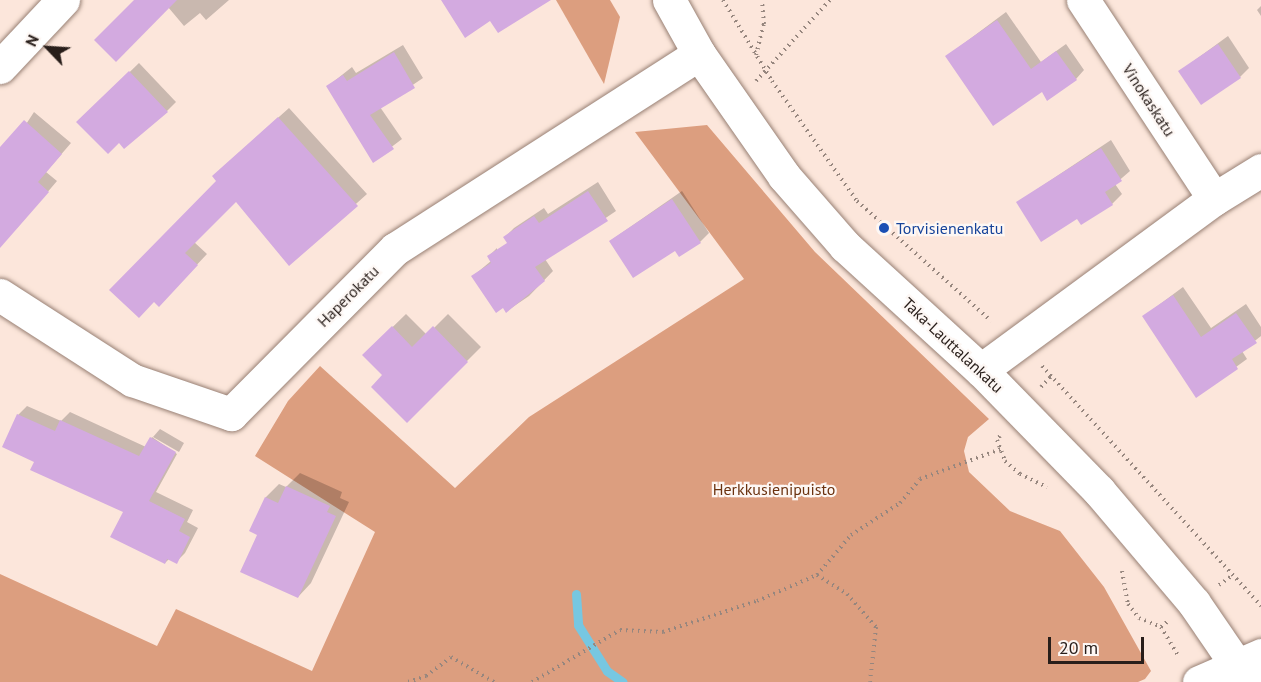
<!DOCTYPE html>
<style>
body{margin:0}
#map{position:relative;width:1261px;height:682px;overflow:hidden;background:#fce6db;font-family:"PT Sans",sans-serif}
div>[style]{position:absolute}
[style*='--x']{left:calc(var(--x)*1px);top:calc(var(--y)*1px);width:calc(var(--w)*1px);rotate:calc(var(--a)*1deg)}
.forest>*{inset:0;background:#dc9e7f}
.shadow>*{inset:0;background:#0003}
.stream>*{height:9px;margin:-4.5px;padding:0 4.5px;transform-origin:4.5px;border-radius:4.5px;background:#77c7e1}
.building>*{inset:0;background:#d3aae0}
.path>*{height:4px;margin-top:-2px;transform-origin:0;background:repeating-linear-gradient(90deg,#96867e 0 1.5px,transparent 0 6px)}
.roads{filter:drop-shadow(0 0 2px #988074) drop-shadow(0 0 2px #988074)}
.minor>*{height:33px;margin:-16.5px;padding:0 16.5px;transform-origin:16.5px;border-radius:16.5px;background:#fff}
.major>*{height:33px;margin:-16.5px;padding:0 16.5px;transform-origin:16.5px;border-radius:16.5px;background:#fff}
.dots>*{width:16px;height:16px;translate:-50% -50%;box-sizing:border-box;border:3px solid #fdf7f4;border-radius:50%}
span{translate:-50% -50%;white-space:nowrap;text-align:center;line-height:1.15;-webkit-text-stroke:4.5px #fdf7f4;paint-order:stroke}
.street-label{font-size:16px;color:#281e1a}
.transit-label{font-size:16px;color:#164399}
.left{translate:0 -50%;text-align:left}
.park-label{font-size:16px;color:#6b320f}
.north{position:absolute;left:18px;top:18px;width:60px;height:60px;-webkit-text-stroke:4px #fdf7f4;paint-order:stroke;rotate:295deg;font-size:16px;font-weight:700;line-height:24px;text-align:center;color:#281e1a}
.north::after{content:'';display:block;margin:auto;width:21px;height:27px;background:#281e1a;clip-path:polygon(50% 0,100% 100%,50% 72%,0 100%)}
.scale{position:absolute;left:1048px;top:637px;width:96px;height:27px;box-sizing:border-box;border:3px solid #281e1a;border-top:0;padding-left:8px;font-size:18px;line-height:21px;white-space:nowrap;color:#281e1a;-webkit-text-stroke:4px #fdf7f4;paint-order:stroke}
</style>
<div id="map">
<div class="forest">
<i style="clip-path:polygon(556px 0,610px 0,620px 17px,604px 84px)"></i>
<i style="clip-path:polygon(707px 125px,815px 252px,989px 419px,968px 437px,964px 451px,969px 472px,1010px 511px,1060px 531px,1104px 587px,1151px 671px,1145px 679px,1138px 682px,0 682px,0 574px,157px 646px,176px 609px,312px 671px,375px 532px,255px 456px,288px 401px,320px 366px,455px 488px,529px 417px,744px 279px,635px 132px)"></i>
</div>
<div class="shadow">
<i style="clip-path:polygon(145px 0,229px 0,206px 20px,200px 13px,184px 26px,168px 7px)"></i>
<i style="clip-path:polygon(1261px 6px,1261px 16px,1257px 10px)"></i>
<i style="clip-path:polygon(1006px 12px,1041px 62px,1066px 44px,1084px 70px,1076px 79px,1042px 90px,947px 56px)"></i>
<i style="clip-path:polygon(1228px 36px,1249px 68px,1240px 77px,1180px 71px)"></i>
<i style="clip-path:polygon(403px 45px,423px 78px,380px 107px,402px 139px,373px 161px,328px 86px,352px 67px,356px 73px)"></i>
<i style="clip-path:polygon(139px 63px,176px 102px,167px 111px,119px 141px,78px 122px)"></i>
<i style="clip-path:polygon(289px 108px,367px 194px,289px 264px,236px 200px,194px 242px,207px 254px,159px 305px,224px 166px)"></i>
<i style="clip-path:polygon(34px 112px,71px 143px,46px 172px,57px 181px,17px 228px,0 231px,0 164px)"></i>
<i style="clip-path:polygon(1111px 140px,1130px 171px,1115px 184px,1122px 194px,1112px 204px,1082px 223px,1078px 217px,1018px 202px)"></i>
<i style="clip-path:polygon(598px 182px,616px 211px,545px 259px,553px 271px,529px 296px,507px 311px,473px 276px,491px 261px,489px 256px,497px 248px,497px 251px,514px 240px,505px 237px,514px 228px,544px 208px,548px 214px)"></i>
<i style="clip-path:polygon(682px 191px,709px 233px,700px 242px,675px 249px,610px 241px)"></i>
<i style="clip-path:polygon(1183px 287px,1211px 328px,1246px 304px,1261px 327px,1261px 336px,1242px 351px,1247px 359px,1196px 396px,1144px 316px)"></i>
<i style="clip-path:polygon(406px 314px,427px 335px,448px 314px,481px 347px,407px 421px,384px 375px,364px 355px)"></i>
<i style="clip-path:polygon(27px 406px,61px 421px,70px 412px,146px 447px,152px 437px,177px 454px,156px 492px,193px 510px,187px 522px,198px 528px,185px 553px,176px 562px,169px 559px,165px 563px,125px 511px,36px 461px,18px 415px)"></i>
<i style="clip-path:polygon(160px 429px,184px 443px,179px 452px,153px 437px)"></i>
<i style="clip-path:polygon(300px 473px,342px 492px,340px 498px,349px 502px,311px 583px,298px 597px,259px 534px,266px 497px,279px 484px,286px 487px)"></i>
</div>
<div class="stream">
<i style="--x:576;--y:594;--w:31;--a:86"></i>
<i style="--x:578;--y:625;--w:54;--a:57.8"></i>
<i style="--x:607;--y:671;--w:19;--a:35"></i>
</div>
<div class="building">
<i style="clip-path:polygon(134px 0,177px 0,116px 62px,94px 40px)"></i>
<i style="clip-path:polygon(441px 0,551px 0,498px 33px,490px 21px,465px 38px)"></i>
<i style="clip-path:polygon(997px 20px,1031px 69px,1056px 51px,1077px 80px,1047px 101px,1042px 92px,993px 126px,945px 56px)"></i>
<i style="clip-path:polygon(1218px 44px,1241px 78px,1201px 105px,1178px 71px)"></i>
<i style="clip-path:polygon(394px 52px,415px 88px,370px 115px,394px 149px,373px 163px,326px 86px,343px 75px,347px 81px)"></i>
<i style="clip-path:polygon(129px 71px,168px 112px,124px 149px,119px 143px,108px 154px,76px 122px)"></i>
<i style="clip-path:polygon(278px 117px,358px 206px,289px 266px,236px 202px,185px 253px,198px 265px,159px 307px,154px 302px,139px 318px,109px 290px,216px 181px,212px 176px)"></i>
<i style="clip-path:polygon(24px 120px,62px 154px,38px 182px,49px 192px,0 248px,0 147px)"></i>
<i style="clip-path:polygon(1101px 148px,1122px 181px,1105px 192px,1113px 205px,1081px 225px,1077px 219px,1041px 242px,1016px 202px)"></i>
<i style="clip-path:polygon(588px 191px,608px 221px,535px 267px,545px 281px,506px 313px,503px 308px,496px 313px,471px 276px,491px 263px,487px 256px,507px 243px,503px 237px,534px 216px,539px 223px)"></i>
<i style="clip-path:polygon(672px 199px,701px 243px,679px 257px,675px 251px,633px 278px,609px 241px)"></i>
<i style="clip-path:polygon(1173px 295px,1201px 337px,1236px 313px,1257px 343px,1232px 359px,1238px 369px,1196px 398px,1142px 316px)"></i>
<i style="clip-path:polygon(392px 326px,412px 347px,433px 326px,468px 362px,407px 423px,371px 387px,382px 375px,362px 355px)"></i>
<i style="clip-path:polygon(17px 414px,55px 431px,60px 420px,139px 456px,150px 437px,176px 452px,149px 501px,185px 519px,179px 531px,190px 537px,177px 564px,167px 559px,165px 564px,110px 537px,123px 512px,30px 470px,34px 462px,2px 447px)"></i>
<i style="clip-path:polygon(286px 486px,330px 506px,327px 512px,336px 516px,298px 598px,240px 572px,257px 535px,249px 531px,265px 497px,278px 503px)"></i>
</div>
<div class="path">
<i style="--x:723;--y:0;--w:95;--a:58.8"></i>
<i style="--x:772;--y:81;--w:147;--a:54.7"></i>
<i style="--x:857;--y:201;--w:180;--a:41.8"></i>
<i style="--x:756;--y:55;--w:32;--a:-76"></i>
<i style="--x:764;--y:24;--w:24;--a:-95"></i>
<i style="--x:756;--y:81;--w:110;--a:-47.6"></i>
<i style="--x:1042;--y:366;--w:325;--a:47.6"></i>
<i style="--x:1041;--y:387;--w:16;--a:-47"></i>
<i style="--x:1000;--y:436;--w:5;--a:127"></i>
<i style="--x:997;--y:440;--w:22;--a:69"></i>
<i style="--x:1005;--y:461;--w:20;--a:41"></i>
<i style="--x:1020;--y:474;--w:30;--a:26"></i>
<i style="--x:1122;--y:571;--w:34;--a:80"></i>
<i style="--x:1128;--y:604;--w:18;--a:52"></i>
<i style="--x:1139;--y:618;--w:24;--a:22"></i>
<i style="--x:1161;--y:627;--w:8;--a:-40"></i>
<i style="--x:817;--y:575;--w:36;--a:32"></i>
<i style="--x:847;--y:594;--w:44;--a:48.7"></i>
<i style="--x:876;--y:627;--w:55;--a:96.2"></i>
<i style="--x:1219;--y:585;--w:17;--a:-36"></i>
<i style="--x:1161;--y:627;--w:35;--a:59"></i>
<i style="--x:408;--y:682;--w:19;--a:-18"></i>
<i style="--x:426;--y:676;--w:31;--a:-37"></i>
<i style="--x:451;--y:657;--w:50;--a:30.2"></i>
<i style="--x:532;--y:682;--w:102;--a:-30.6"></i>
<i style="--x:620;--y:630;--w:43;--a:2.7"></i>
<i style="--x:663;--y:632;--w:99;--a:-18.3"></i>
<i style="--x:757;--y:601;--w:65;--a:-23.4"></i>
<i style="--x:817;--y:575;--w:52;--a:-49.6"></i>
<i style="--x:851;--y:535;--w:59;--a:-33.1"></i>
<i style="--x:900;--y:503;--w:31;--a:-50"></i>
<i style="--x:920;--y:479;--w:86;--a:-20.3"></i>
</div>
<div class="roads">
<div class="minor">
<i style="--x:1083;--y:0;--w:238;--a:56.6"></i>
<i style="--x:0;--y:67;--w:92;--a:-46.8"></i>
<i style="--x:0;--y:295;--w:157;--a:32.8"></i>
<i style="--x:132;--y:380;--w:105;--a:19"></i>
<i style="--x:231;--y:414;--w:233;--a:-45.2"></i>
<i style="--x:395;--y:249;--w:361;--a:-32.7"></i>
<i style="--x:981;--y:370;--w:289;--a:-36.3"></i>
<i style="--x:1214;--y:199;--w:55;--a:-31.7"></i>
<i style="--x:1199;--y:682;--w:68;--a:-23.5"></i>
</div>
<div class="major">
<i style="--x:669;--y:0;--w:62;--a:60.9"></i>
<i style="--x:699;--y:54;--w:149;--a:55.1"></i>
<i style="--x:784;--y:176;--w:93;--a:48.9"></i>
<i style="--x:845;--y:246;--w:184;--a:42.4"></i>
<i style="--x:981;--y:370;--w:169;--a:45.7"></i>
<i style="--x:1099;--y:491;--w:147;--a:49.7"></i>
<i style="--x:1194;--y:603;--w:96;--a:55.6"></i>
</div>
</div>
<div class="dots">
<i style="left:884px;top:228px;background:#1a4fb4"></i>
</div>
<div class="street-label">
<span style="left:1149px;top:100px;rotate:57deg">Vinokaskatu</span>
<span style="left:348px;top:296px;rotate:-45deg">Haperokatu</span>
<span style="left:953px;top:345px;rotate:43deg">Taka-Lauttalankatu</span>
</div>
<div class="transit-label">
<span class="left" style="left:896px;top:228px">Torvisienenkatu</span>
</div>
<div class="park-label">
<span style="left:774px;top:489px">Herkkusienipuisto</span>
</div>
<div class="north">N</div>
<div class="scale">20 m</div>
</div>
